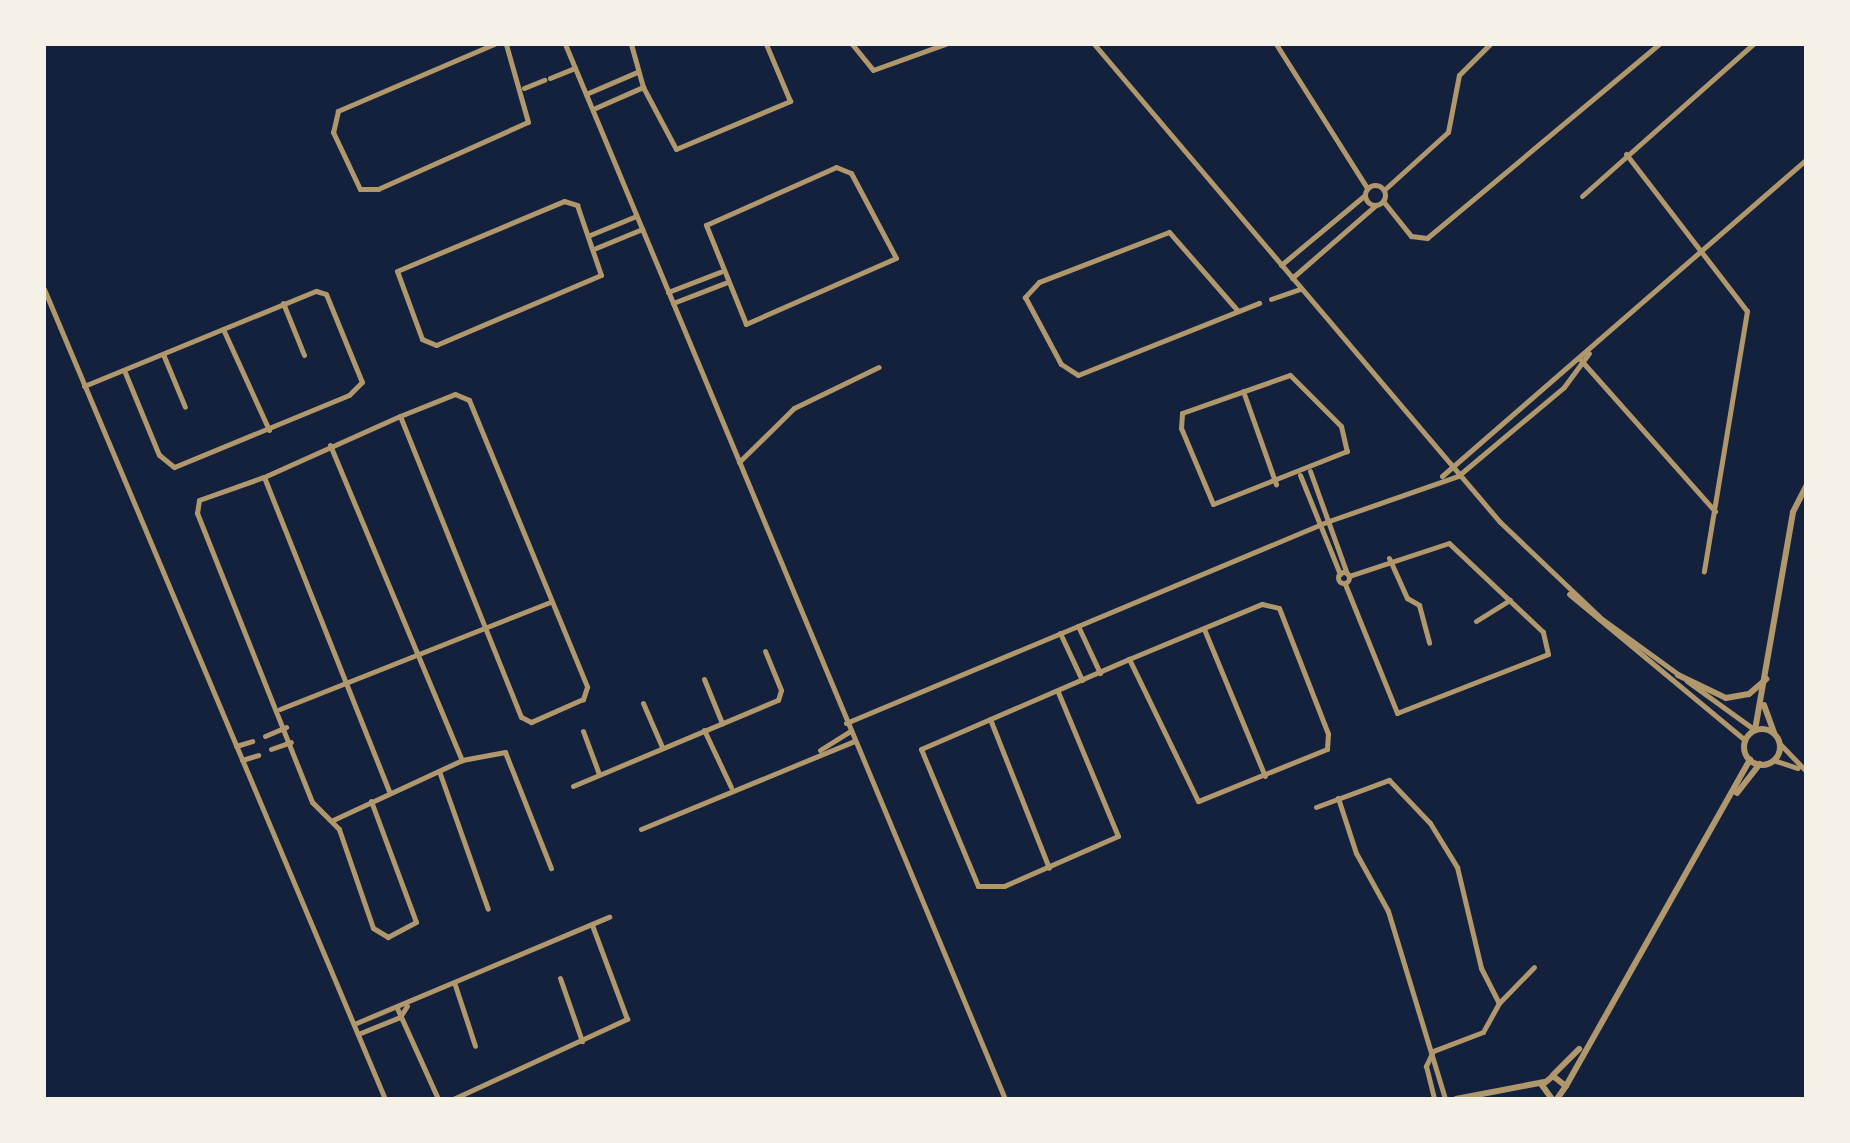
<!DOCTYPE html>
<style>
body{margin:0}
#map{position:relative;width:1850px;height:1143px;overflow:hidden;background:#14213d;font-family:Bitter,serif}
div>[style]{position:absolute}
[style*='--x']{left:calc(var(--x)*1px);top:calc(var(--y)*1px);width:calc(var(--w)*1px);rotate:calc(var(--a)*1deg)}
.minor>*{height:5px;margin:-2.5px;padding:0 2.5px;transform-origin:2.5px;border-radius:2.5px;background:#b1986c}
.minor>.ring{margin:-2.5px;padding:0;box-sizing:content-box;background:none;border:5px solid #b1986c;border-radius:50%}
.tertiary>*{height:6px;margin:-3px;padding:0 3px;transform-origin:3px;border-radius:3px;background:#b1986c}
.tertiary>.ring{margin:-3px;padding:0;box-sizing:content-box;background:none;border:6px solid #b1986c;border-radius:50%}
span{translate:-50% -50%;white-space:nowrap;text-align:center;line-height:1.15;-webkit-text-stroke:8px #f6f1e7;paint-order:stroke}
.frame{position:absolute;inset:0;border:46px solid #f6f1e7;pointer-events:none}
</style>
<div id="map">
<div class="minor">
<i style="--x:494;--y:44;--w:170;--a:156.8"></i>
<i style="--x:338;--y:111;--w:22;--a:103"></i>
<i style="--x:333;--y:132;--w:63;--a:64.7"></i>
<i style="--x:360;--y:189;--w:18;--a:0"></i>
<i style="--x:378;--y:189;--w:164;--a:-24.1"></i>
<i style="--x:528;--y:122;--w:81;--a:-105.8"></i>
<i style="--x:565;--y:44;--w:1143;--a:67.36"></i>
<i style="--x:631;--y:44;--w:45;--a:74.4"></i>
<i style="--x:643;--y:87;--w:70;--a:62"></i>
<i style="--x:676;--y:149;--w:124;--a:-22.8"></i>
<i style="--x:790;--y:101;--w:62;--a:-112.8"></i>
<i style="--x:852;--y:44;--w:33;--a:51"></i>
<i style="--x:873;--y:70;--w:77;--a:-19.9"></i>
<i style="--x:1094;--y:44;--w:627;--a:49.66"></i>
<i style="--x:1500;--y:522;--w:141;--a:43.6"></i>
<i style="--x:1602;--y:619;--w:95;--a:36"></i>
<i style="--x:1276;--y:44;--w:170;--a:57.7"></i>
<i style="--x:550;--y:78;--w:27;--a:-22"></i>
<i style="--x:524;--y:88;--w:22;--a:-22"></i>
<i style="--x:586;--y:94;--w:56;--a:-23.3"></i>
<i style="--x:593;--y:109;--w:55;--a:-23.7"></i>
<i style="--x:1626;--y:154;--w:198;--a:52.4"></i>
<i style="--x:1747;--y:311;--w:264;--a:99.4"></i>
<i style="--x:836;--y:167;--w:16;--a:22"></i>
<i style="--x:851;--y:173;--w:96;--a:62.1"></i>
<i style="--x:896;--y:258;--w:164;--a:156.3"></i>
<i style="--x:746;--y:324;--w:107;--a:-112"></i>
<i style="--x:706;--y:225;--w:142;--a:-24"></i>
<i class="ring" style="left:1365px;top:185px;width:15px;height:15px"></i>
<i style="--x:1384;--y:190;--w:86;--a:-42.2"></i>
<i style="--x:1448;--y:132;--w:58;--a:-79.1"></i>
<i style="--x:1459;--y:75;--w:44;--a:-45"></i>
<i style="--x:1582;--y:196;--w:229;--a:-41.6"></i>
<i style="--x:564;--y:201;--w:14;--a:17"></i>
<i style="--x:577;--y:205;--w:74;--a:71.1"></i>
<i style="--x:601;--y:275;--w:179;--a:157"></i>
<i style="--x:436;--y:345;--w:15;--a:-157"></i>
<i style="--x:422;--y:339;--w:72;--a:-110.2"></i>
<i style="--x:397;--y:271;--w:181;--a:-22.7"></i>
<i style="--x:1383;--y:201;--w:45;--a:51.3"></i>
<i style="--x:1411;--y:236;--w:16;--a:7"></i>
<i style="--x:1427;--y:238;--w:302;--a:-39.9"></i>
<i style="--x:590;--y:235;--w:50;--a:-22.4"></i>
<i style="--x:596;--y:248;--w:50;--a:-22.4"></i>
<i style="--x:1281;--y:265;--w:109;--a:-39.8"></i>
<i style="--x:1292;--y:278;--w:111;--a:-41"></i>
<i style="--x:44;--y:289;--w:879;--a:67.17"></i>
<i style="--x:668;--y:292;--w:56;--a:-21"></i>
<i style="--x:1271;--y:299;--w:31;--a:-19"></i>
<i style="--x:283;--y:303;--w:56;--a:68"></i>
<i style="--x:673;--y:303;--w:56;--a:-21"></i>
<i style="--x:1238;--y:311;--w:105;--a:-131.1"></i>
<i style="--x:1169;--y:232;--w:139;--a:159"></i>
<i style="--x:1039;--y:282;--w:21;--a:133"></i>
<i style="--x:1025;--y:297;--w:76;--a:61.8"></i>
<i style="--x:1061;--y:364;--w:20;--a:33"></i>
<i style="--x:1078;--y:375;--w:195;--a:-21.7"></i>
<i style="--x:223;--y:329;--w:111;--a:65.5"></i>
<i style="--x:163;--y:354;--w:57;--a:67.5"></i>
<i style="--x:1579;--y:358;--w:205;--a:48.4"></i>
<i style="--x:1290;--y:375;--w:72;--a:45"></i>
<i style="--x:1341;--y:426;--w:26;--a:77"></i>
<i style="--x:1347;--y:451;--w:144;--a:158.4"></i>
<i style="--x:1213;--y:504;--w:82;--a:-112.8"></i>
<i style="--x:1181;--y:428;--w:15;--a:-86"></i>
<i style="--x:1182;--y:413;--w:114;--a:-19.4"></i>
<i style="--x:84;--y:386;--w:251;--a:-22.3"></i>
<i style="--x:316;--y:291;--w:10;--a:17"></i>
<i style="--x:326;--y:294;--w:95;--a:67.8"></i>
<i style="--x:362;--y:382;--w:18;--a:135"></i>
<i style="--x:349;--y:395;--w:189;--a:157.6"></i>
<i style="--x:174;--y:467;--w:19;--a:-141"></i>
<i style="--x:159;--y:455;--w:92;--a:-112.4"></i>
<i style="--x:1243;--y:391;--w:99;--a:70.5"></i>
<i style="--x:455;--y:394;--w:15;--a:23"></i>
<i style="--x:469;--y:400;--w:310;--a:67.6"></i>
<i style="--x:587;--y:687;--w:13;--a:108"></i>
<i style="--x:583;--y:699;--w:57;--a:156.1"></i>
<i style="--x:531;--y:722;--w:11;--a:-153"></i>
<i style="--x:521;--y:717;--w:324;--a:-111.9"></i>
<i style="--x:400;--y:416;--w:59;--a:-21.8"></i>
<i style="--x:330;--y:445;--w:342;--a:67.3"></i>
<i style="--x:739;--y:462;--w:77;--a:-44.5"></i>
<i style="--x:794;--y:408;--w:94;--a:-25.8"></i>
<i style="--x:1310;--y:471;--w:109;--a:70.2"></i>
<i style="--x:1300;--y:475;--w:107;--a:68"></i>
<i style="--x:1442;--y:476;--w:482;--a:-41"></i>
<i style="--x:264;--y:477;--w:149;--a:-24.2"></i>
<i style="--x:1389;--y:558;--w:44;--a:65.8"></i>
<i style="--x:1407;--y:598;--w:14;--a:30"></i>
<i style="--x:1419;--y:605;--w:39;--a:75"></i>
<i class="ring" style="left:1338.5px;top:572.5px;width:6px;height:6px"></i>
<i style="--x:1345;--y:584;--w:139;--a:68"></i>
<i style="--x:1397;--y:713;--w:162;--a:-21.3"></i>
<i style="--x:1548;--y:654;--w:23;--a:-103"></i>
<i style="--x:1543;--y:632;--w:129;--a:-136.6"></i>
<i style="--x:1449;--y:543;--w:105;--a:161.7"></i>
<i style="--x:1569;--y:594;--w:229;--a:39.7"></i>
<i style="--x:1476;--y:621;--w:40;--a:-32"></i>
<i style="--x:1078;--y:626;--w:52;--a:64.9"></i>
<i style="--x:1204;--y:629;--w:159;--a:67.5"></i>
<i style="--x:1060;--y:633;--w:52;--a:64.9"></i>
<i style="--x:704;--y:679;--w:48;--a:67.8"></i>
<i style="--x:1687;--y:681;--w:84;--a:35.8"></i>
<i style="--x:1058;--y:692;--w:156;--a:67.4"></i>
<i style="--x:1118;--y:836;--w:124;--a:156.3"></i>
<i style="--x:1004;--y:886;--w:26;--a:180"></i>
<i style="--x:978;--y:886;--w:148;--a:-112.6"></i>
<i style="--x:921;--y:749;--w:227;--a:-23.4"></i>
<i style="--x:1129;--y:659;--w:144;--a:-22.5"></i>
<i style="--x:1262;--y:604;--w:17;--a:13"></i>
<i style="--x:1279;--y:608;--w:135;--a:68.7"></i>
<i style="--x:1328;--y:734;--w:15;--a:94"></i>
<i style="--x:1327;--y:749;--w:139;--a:158"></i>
<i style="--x:1198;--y:801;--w:158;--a:-115.9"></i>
<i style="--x:643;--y:703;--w:48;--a:66.6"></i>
<i style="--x:280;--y:709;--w:290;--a:-21.6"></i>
<i style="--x:990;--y:719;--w:160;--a:68.4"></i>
<i style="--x:846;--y:723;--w:524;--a:-22.7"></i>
<i style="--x:1329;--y:521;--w:137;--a:-19.2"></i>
<i style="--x:1458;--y:476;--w:138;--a:-40"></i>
<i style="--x:1564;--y:387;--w:42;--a:-53.7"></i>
<i style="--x:704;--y:730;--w:63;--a:64.7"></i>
<i style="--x:583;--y:731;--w:46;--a:69.6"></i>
<i style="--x:265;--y:736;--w:23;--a:-23"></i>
<i style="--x:1780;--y:744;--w:37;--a:46"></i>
<i style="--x:236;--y:746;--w:17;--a:-17"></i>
<i style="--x:271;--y:749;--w:21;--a:-19"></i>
<i style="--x:820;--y:750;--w:36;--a:-32"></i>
<i style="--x:242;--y:760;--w:17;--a:-17"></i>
<i style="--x:1773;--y:760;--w:26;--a:18"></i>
<i style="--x:439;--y:771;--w:146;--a:70.5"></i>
<i style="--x:573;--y:786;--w:222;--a:-22.8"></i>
<i style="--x:778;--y:700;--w:10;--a:-73"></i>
<i style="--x:781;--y:690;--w:42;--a:-112.3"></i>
<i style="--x:1338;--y:798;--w:58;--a:71.9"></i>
<i style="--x:1356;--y:853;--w:66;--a:61.1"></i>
<i style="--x:1388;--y:911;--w:196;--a:73.1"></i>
<i style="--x:371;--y:801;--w:129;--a:69.6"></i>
<i style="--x:416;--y:922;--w:32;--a:152"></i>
<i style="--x:388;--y:937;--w:17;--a:-149"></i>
<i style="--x:373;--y:928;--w:105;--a:-109"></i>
<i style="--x:339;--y:829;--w:38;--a:-135"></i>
<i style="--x:312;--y:802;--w:311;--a:-111.7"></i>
<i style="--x:197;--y:513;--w:13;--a:-81"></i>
<i style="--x:199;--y:500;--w:69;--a:-19.5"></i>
<i style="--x:264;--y:477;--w:338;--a:68.3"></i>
<i style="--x:1316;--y:807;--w:78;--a:-20.3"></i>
<i style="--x:1389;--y:780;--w:59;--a:46.4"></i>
<i style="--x:1430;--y:823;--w:52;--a:58.5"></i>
<i style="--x:1457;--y:867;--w:104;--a:76.6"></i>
<i style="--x:1481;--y:968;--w:39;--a:63"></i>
<i style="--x:1499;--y:1003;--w:33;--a:119"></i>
<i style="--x:1483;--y:1032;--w:53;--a:159.2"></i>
<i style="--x:1433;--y:1051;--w:17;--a:115"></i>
<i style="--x:1426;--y:1066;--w:34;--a:76"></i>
<i style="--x:333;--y:820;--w:142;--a:-24.9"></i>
<i style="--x:462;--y:760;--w:44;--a:-10.5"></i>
<i style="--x:505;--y:752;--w:125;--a:68.4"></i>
<i style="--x:641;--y:829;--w:230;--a:-22.4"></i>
<i style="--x:560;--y:978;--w:67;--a:70.8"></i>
<i style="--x:455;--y:985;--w:64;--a:71.8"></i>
<i style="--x:1499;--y:1003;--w:50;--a:-45.8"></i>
<i style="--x:397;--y:1008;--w:100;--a:65.7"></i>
<i style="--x:354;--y:1024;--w:277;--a:-22.8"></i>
<i style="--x:358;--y:1034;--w:45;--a:-22"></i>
<i style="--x:400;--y:1017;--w:13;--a:-58"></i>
<i style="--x:453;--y:1099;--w:192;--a:-24.7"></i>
<i style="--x:627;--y:1019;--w:100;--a:-110.4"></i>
</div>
<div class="tertiary">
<i style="--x:1678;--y:675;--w:53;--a:25.6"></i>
<i style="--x:1726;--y:698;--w:23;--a:-10"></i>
<i style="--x:1749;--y:694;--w:23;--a:-41"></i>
<i style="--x:1764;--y:705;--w:29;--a:70"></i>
<i class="ring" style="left:1744px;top:729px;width:30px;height:30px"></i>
<i style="--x:1755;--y:730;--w:221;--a:-80.1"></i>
<i style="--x:1793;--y:512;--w:29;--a:-63"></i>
<i style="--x:1737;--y:793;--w:37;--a:-52"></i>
<i style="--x:1553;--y:1075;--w:37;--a:-45"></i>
<i style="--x:1566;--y:1086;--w:375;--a:-60.6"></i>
<i style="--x:1456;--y:1099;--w:90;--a:-10.9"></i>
<i style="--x:1552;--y:1099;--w:17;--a:-126"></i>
<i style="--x:1542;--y:1085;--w:14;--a:-39"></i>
<i style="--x:1553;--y:1076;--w:16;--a:38"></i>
<i style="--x:1566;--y:1086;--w:16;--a:125"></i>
</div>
<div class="frame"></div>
</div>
